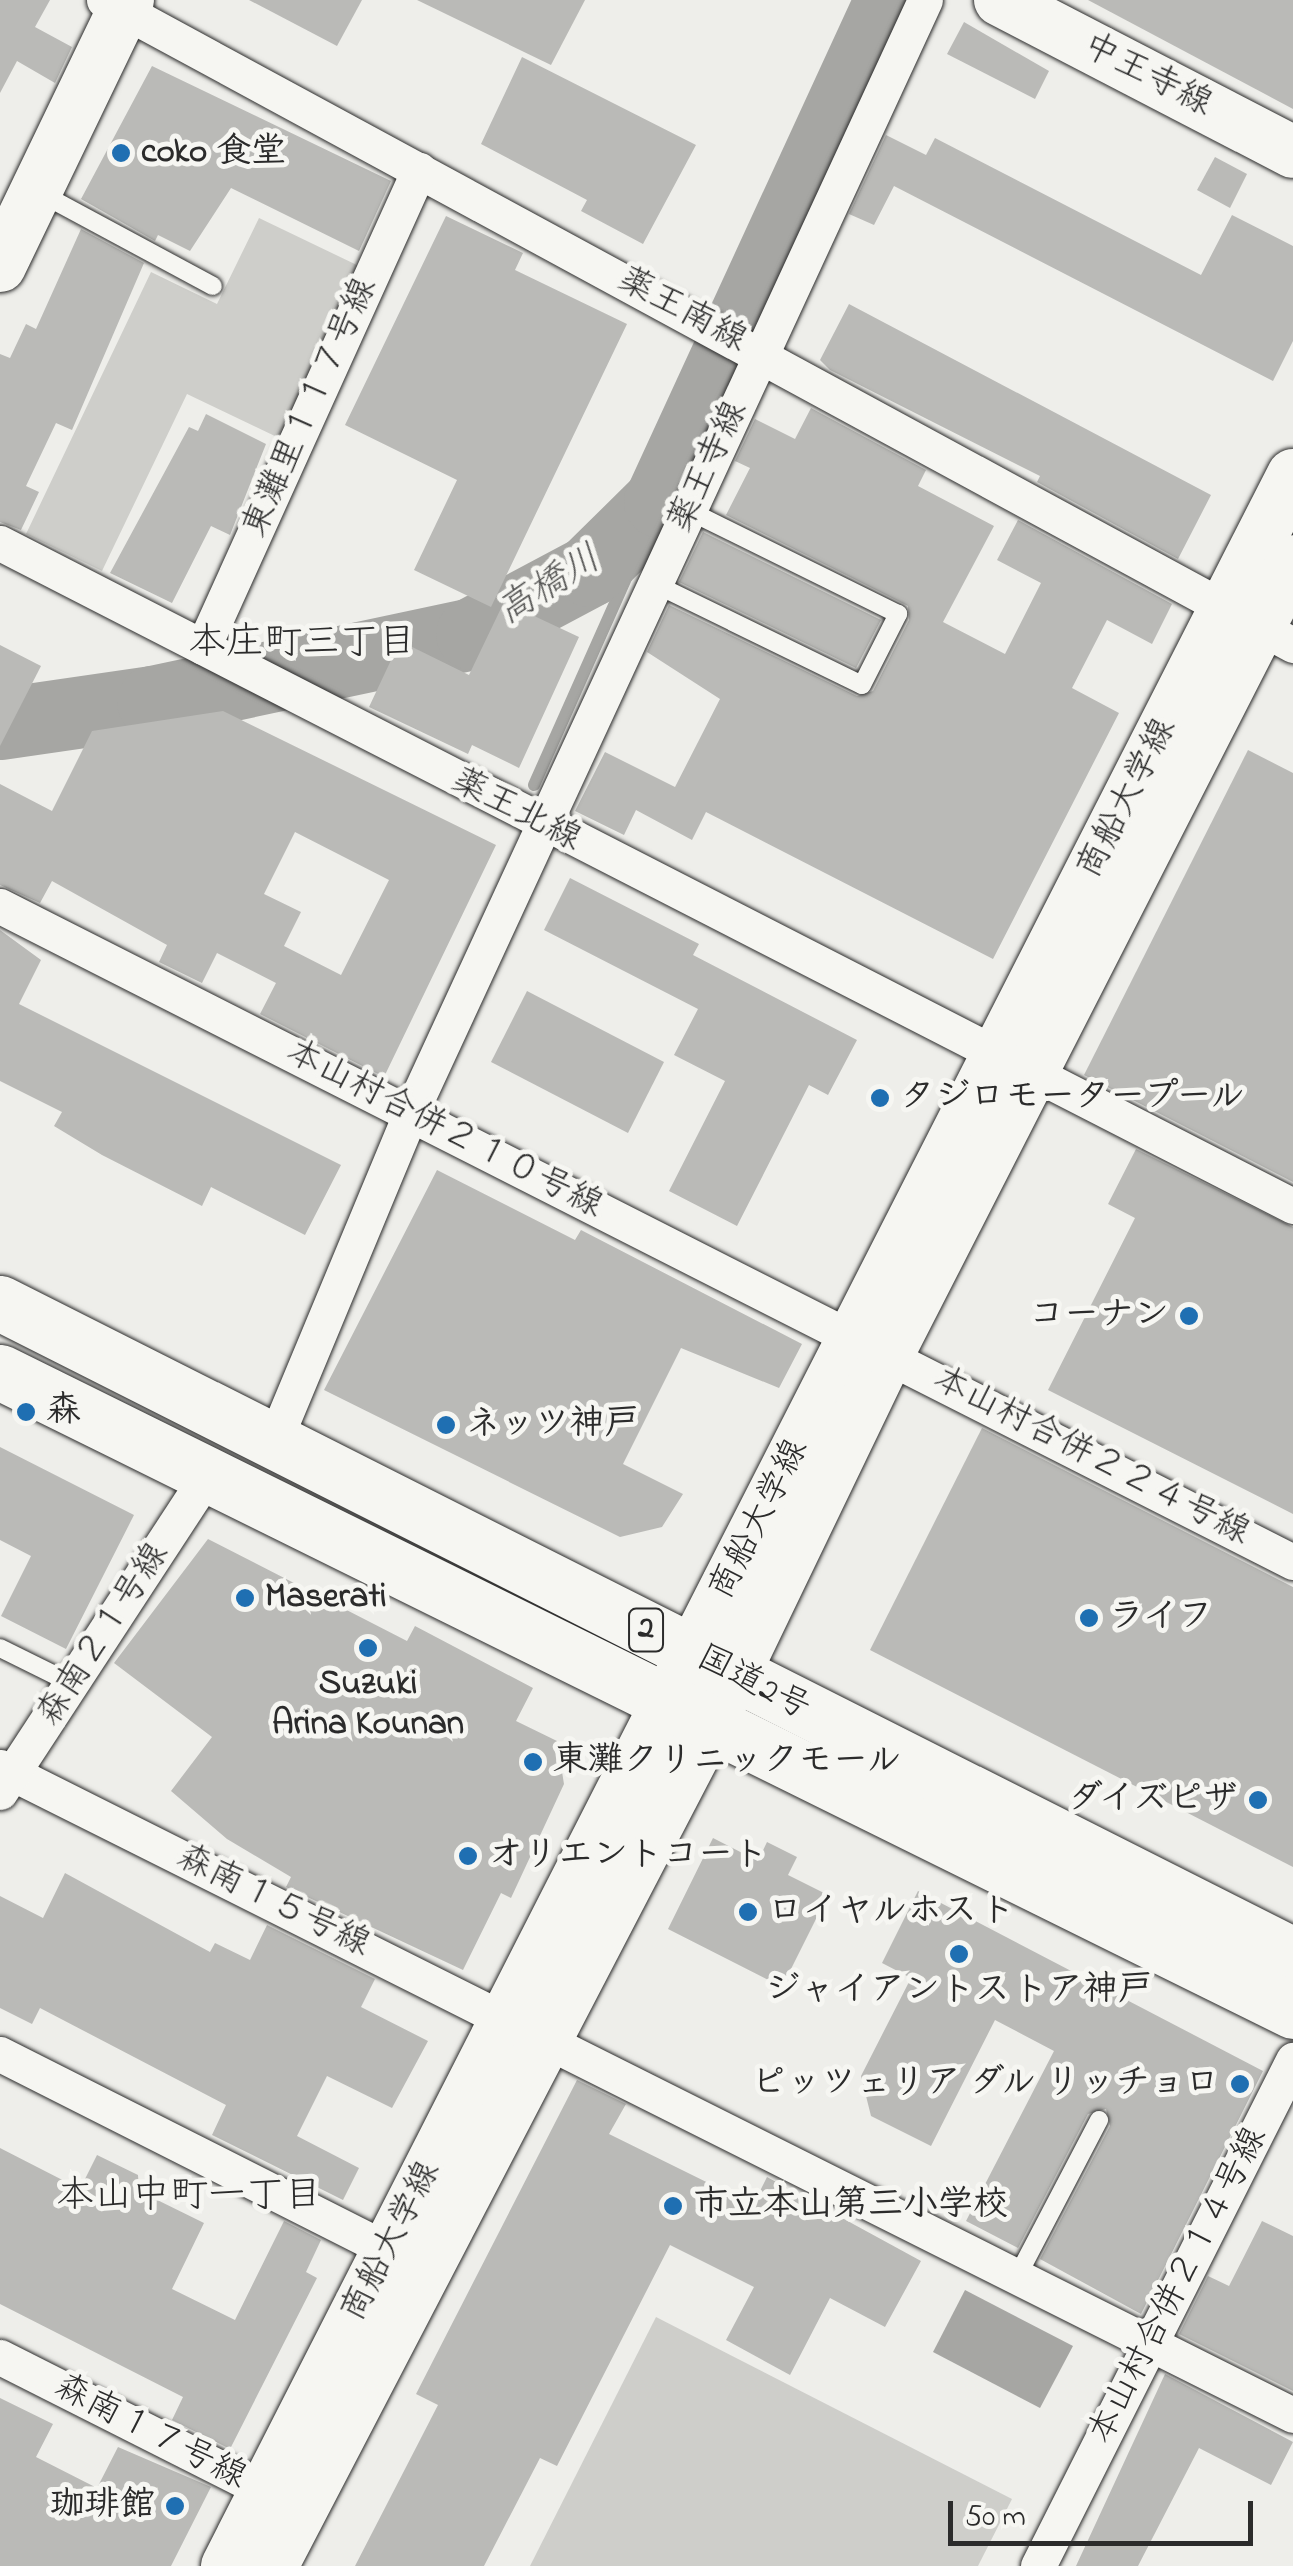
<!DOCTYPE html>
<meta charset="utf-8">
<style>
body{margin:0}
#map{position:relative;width:1293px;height:2566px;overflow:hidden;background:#eeeeea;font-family:"Indie Flower","Klee One",sans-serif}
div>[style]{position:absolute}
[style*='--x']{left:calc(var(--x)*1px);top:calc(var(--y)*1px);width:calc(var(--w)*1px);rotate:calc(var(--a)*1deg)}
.green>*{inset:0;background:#cececa}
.water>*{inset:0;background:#a6a6a3}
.stream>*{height:12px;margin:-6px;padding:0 6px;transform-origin:6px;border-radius:6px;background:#a6a6a3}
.river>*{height:72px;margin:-36px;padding:0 36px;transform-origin:36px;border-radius:36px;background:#a6a6a3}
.building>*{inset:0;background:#babab7}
.roads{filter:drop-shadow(0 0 2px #2b2b2b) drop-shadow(0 0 2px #2b2b2b)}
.lane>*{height:18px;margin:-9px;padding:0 9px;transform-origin:9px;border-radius:9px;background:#f6f6f2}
.street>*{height:35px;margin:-17.5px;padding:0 17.5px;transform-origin:17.5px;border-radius:17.5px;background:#f6f6f2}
.secondary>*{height:52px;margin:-26px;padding:0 26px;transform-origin:26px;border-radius:26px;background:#f6f6f2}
.highway>*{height:55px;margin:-27.5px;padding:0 27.5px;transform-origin:27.5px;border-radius:27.5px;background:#f6f6f2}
.dots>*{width:28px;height:28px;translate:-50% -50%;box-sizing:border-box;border:5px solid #f6f6f2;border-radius:50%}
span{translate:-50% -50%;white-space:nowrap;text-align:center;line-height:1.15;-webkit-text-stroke:10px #f6f6f2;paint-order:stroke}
.shield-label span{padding:2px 8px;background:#f6f6f2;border:2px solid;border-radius:8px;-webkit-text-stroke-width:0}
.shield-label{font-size:32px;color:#2b2b2b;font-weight:700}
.street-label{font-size:35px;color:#2b2b2b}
.poi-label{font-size:35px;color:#2b2b2b;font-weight:700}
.left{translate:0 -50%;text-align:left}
.right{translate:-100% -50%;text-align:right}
.water-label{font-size:38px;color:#565655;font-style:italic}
.neighbourhood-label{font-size:38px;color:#2b2b2b}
.scale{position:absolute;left:948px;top:2501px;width:305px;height:45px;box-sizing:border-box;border:5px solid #2b2b2b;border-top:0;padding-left:12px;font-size:30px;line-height:35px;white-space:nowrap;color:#2b2b2b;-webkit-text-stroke:8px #f6f6f2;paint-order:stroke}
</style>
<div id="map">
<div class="green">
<i style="clip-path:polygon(259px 218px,361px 267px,279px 438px,187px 394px,102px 571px,26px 534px,151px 272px,217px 304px)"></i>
<i style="clip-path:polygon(656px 2317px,1012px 2499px,978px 2566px,530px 2566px)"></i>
</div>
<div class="water">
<i style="clip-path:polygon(965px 2290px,1073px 2346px,1040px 2408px,933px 2352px)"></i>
</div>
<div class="stream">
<i style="--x:534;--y:785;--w:310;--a:-66"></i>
</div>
<div class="river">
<i style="--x:0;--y:724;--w:155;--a:-8.2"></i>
<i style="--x:153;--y:702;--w:326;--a:-12"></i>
<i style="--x:472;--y:634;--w:134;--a:-28.1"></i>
<i style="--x:590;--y:571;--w:98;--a:-44.6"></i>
<i style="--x:660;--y:502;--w:553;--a:-65.29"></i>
</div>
<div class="building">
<i style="clip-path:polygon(0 0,50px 0,35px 27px,72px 47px,55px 83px,17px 61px,0 93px)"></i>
<i style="clip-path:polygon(249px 0,362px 0,337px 46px)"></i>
<i style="clip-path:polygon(417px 0,585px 0,551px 65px)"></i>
<i style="clip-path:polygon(1088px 0,1293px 0,1293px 109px)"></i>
<i style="clip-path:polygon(964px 22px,1049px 71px,1035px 99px,947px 54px)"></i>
<i style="clip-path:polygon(522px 57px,696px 145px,643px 244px,581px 211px,587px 200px,481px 144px)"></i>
<i style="clip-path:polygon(152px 66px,391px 181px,359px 251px,231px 188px,190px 251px,158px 235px,155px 241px,81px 199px)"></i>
<i style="clip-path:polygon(886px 135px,926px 155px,935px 138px,1201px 275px,1232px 215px,1293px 246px,1293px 341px,1273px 381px,894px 186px,874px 225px,849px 214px)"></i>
<i style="clip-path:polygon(1215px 157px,1247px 174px,1230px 208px,1197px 190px)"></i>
<i style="clip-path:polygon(446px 216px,523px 253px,515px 270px,627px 324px,491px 607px,414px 570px,457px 480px,345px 425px)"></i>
<i style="clip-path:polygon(81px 229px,144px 263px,72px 430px,56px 423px,26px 486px,39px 492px,21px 530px,0 522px,0 354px,10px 358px,26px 324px,36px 329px)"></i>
<i style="clip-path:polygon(849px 304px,1211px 495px,1178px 559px,1037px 482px,1040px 476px,830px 370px,820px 360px)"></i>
<i style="clip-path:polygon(811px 408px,926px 470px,918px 486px,994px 526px,943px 622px,1005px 654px,1041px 583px,997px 560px,1018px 520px,1172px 604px,1152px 644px,1107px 620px,1072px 688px,1119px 713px,993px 959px,706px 812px,692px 840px,636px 810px,624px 835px,575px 811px,605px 752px,675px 787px,720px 699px,647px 652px,669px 605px,857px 696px,873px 691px,909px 620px,908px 606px,726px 515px,750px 468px,735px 461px,755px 419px,795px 439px)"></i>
<i style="clip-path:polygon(206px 414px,266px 444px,230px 535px,211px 526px,172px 603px,110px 573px,189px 427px,198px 431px)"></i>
<i style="clip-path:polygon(703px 532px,881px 620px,856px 668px,679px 582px)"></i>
<i style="clip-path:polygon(504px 602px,579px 637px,519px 768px,472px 745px,468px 754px,369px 707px,400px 641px,469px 675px)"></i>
<i style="clip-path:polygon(0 645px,41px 666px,0 746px)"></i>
<i style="clip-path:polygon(evenodd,223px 711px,496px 845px,384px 1077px,260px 1014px,276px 983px,217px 953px,202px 983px,159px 962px,167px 945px,52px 881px,40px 903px,0 885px,0 784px,52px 811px,92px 731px,223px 711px,295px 832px,389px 880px,341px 975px,284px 946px,301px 912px,264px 894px,295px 832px)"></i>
<i style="clip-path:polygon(1248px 750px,1293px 773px,1293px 1182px,1084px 1075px)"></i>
<i style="clip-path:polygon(570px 878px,699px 944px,693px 955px,857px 1040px,828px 1095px,809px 1085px,737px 1226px,669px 1191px,725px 1081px,674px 1055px,698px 1009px,544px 930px)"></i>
<i style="clip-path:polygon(0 930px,41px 960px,19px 1004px,341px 1165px,305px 1235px,211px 1187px,202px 1206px,102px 1155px,54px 1126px,62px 1112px,0 1081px)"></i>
<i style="clip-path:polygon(527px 991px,664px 1062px,628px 1133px,491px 1062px)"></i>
<i style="clip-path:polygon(1136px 1149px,1293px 1227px,1293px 1514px,1048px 1390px,1135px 1218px,1108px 1204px)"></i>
<i style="clip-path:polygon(437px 1170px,575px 1240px,581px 1230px,802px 1344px,779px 1388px,681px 1348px,623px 1464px,683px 1494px,662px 1527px,620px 1537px,324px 1390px)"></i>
<i style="clip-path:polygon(982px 1428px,1293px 1587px,1293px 1867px,870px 1650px)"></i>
<i style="clip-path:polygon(0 1447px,134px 1515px,66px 1649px,1px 1616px,31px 1556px,0 1540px)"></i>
<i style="clip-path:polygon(208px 1539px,407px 1641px,415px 1626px,533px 1688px,516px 1721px,557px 1741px,564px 1784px,511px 1898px,501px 1893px,463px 1970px,286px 1887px,291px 1877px,227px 1839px,171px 1791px,212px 1737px,114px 1663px)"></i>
<i style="clip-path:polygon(713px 1838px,758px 1861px,767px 1842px,797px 1857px,788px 1875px,828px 1895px,782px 1987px,668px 1929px)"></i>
<i style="clip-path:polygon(65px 1873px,210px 1952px,215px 1943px,250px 1960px,267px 1925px,375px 1979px,361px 2007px,428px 2041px,392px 2108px,327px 2076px,297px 2136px,359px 2168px,343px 2200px,212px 2135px,226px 2105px,40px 2008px,32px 2024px,0 2008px,0 1896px,43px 1918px)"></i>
<i style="clip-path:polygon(918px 1891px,1263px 2071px,1141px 2314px,1040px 2259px,1110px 2126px,1106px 2109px,1088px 2114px,1018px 2248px,966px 2221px,1054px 2051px,995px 2020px,931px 2146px,871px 2116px,861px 2076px,911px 1978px,882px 1963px)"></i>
<i style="clip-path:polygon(577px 2080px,626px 2104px,609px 2134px,753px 2205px,767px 2177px,921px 2261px,885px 2327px,830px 2298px,790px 2375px,726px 2340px,754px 2287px,670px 2245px,557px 2466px,540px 2458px,484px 2566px,355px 2566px,438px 2405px,416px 2394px)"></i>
<i style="clip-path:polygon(0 2148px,80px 2189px,97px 2155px,138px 2175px,139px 2191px,204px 2223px,172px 2289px,235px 2320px,284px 2221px,321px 2240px,306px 2272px,317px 2278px,230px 2449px,172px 2420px,183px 2397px,0 2304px)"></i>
<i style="clip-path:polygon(1262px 2221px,1293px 2236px,1293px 2391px,1179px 2334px,1208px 2276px,1229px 2286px)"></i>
<i style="clip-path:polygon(1165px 2374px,1293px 2442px,1271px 2485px,1199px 2448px,1138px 2566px,1076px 2566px)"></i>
<i style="clip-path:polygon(0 2398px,53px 2424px,36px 2457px,97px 2488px,118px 2447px,211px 2487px,171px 2566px,0 2566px)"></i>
</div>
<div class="roads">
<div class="lane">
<i style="--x:42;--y:194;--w:194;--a:28.3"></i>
<i style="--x:655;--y:584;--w:230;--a:26"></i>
<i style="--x:862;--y:685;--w:80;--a:-63.1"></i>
<i style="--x:898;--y:614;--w:234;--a:-153.7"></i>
<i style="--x:0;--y:1648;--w:84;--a:26.3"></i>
<i style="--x:1018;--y:2275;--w:175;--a:-62.4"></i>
</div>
<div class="street">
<i style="--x:104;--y:0;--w:1353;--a:28.48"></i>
<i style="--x:0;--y:543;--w:1453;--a:27.15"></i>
<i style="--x:203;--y:647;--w:524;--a:-65.64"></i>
<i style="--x:0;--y:906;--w:1450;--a:26.9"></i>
<i style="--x:275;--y:1439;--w:352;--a:-67.4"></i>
<i style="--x:410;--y:1114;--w:1227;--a:-65.19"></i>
<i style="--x:0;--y:1767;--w:1446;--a:26.62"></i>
<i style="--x:0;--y:1792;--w:376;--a:-56.8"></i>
<i style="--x:0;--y:2054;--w:457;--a:26.8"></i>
<i style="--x:0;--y:2357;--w:319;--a:26.8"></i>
<i style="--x:1038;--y:2566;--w:567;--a:-63.25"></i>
</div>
<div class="secondary">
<i style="--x:1000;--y:0;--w:330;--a:27.4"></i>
<i style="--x:0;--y:266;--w:295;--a:-64.3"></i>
<i style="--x:227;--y:2566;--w:2347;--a:-62.99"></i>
<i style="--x:272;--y:2566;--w:954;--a:-62.52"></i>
<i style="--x:712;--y:1720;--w:408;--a:-64.3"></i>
<i style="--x:889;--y:1352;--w:888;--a:-62.94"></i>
</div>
<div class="highway">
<i style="--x:0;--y:1303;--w:1448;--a:26.76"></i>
<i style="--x:0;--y:1372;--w:1442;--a:26.3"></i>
</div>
</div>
<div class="dots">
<i style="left:121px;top:153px;background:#1f6fb2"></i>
<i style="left:880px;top:1098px;background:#1f6fb2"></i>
<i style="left:1189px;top:1316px;background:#1f6fb2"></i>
<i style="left:26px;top:1412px;background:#1f6fb2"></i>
<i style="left:446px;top:1425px;background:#1f6fb2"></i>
<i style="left:245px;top:1598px;background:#1f6fb2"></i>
<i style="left:1089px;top:1618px;background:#1f6fb2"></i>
<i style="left:368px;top:1648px;background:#1f6fb2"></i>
<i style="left:533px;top:1762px;background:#1f6fb2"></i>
<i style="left:1258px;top:1800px;background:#1f6fb2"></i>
<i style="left:468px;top:1856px;background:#1f6fb2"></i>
<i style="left:748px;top:1912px;background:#1f6fb2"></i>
<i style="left:959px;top:1954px;background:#1f6fb2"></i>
<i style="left:1240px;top:2084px;background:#1f6fb2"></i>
<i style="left:673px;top:2206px;background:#1f6fb2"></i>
<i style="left:175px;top:2506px;background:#1f6fb2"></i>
</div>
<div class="shield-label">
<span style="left:646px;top:1630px">2</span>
</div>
<div class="street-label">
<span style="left:1147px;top:76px;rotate:27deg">中王寺線</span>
<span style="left:682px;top:311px;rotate:28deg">薬王南線</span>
<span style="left:311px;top:408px;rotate:-66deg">東灘里１１７号線</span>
<span style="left:709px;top:467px;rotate:-65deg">薬王寺線</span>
<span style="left:1128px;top:799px;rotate:-63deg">商船大学線</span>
<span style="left:516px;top:811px;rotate:27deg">薬王北線</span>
<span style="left:444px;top:1130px;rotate:27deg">本山村合併２１０号線</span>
<span style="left:1091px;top:1457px;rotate:27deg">本山村合併２２４号線</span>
<span style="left:760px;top:1520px;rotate:-63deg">商船大学線</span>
<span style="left:104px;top:1635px;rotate:-57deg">森南２１号線</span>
<span style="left:753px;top:1684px;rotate:27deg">国道2号</span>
<span style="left:273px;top:1902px;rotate:26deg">森南１５号線</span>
<span style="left:392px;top:2242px;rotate:-63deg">商船大学線</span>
<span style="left:1179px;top:2286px;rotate:-63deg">本山村合併２１４号線</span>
<span style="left:150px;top:2433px;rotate:27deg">森南１７号線</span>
</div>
<div class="poi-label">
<span class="left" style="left:141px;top:153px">coko 食堂</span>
<span class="left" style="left:900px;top:1098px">タジロモータープール</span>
<span class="right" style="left:1169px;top:1316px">コーナン</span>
<span class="left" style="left:46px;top:1412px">森</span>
<span class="left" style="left:466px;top:1425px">ネッツ神戸</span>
<span class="left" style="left:265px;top:1598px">Maserati</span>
<span class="left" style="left:1109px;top:1618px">ライフ</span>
<span style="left:368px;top:1705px">Suzuki<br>Arina Kounan</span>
<span class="left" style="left:553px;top:1762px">東灘クリニックモール</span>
<span class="right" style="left:1238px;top:1800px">ダイズピザ</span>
<span class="left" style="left:488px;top:1856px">オリエントコート</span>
<span class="left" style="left:768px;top:1912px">ロイヤルホスト</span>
<span style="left:959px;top:1991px">ジャイアントストア神戸</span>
<span class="right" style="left:1220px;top:2084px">ピッツェリア ダル リッチョロ</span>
<span class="left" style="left:693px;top:2206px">市立本山第三小学校</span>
<span class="right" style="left:155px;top:2506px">珈琲館</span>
</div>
<div class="water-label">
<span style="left:550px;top:587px;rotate:-32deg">高橋川</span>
</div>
<div class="neighbourhood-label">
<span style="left:302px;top:645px">本庄町三丁目</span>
<span style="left:189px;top:2198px">本山中町一丁目</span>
</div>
<div class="scale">50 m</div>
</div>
